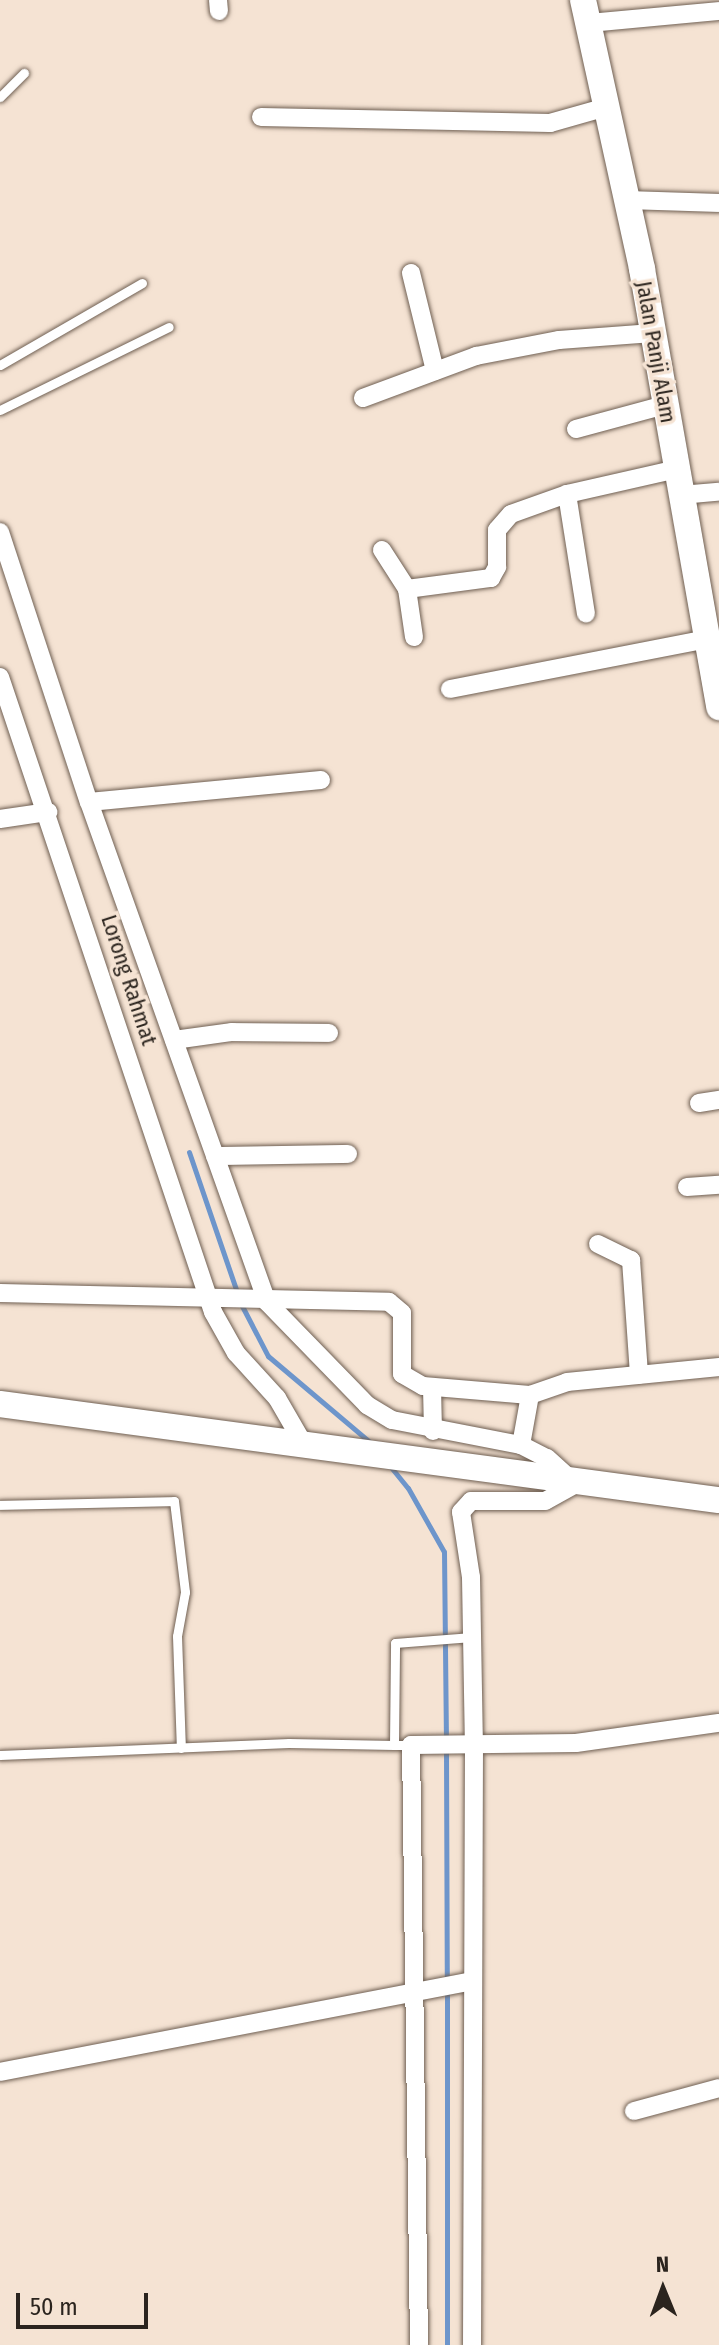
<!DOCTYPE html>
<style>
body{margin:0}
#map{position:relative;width:719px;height:2345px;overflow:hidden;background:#f5e3d3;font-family:"Fira Sans Condensed",sans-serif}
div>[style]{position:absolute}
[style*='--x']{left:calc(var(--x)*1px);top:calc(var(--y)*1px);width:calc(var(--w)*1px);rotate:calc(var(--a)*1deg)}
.stream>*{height:5px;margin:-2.5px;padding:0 2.5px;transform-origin:2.5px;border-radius:2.5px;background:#6d95cb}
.roads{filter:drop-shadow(0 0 2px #6f5f52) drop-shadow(0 0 2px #6f5f52)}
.lane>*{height:9px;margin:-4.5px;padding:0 4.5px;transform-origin:4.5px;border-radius:4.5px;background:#fff}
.street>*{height:18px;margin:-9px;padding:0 9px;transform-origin:9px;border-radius:9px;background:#fff}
.secondary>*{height:26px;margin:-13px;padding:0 13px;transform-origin:13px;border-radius:13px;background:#fff}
span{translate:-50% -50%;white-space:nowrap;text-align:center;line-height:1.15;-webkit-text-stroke:7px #f5e3d3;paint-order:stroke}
.street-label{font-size:22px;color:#2b241e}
.north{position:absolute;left:623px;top:2249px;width:80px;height:80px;-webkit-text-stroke:6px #f5e3d3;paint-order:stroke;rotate:359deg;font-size:22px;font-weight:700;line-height:32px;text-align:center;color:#2b241e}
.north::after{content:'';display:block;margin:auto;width:28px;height:36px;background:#2b241e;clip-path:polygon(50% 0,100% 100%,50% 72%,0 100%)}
.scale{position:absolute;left:16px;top:2293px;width:132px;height:36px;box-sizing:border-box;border:4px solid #2b241e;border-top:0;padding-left:10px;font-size:24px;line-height:28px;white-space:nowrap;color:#2b241e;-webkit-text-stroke:6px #f5e3d3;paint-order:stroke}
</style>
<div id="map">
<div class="stream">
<i style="--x:189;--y:1152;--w:151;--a:71.1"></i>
<i style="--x:241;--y:1304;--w:59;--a:62.6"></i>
<i style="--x:268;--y:1356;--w:135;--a:40.2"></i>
<i style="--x:390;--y:1466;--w:28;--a:51"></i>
<i style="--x:408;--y:1488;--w:73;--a:60.6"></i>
<i style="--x:444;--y:1552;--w:188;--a:89.4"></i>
<i style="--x:446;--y:1750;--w:230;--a:89.8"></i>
<i style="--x:447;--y:2345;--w:355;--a:-90"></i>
</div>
<div class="roads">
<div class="lane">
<i style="--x:0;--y:97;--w:34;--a:-45"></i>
<i style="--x:0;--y:365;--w:164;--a:-30"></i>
<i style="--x:0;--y:410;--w:188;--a:-26.2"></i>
<i style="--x:0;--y:1505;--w:174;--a:-1.3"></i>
<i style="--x:174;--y:1501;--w:92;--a:83.1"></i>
<i style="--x:185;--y:1592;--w:45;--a:100.3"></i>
<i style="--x:177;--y:1636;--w:112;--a:88"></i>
<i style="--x:411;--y:1745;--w:17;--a:180"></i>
<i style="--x:394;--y:1745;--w:102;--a:-89.4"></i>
<i style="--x:395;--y:1643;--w:77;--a:-4.5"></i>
<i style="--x:0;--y:1755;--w:289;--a:-2.4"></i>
<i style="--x:289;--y:1743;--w:105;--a:1.1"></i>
</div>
<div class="street">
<i style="--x:218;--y:0;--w:11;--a:85"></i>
<i style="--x:590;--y:23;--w:130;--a:-5.3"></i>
<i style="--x:261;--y:117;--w:289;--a:1.2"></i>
<i style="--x:550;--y:123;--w:62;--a:-15.8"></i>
<i style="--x:628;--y:200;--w:91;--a:1.9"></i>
<i style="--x:411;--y:273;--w:101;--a:76.2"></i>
<i style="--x:363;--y:398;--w:121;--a:-20.4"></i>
<i style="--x:476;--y:356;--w:85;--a:-10.9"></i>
<i style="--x:559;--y:340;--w:94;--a:-4.3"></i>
<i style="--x:576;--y:429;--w:92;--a:-15.1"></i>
<i style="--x:567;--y:494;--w:121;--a:81"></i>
<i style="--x:681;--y:495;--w:38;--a:-5"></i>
<i style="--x:0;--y:532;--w:284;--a:71.8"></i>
<i style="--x:89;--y:802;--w:531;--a:70.4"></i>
<i style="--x:267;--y:1302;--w:144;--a:45.8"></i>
<i style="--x:367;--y:1405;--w:29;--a:31"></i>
<i style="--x:392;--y:1420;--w:131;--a:11"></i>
<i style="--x:521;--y:1445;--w:29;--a:27"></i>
<i style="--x:547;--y:1458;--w:39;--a:42"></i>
<i style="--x:576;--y:1484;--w:35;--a:151"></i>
<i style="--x:545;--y:1501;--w:74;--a:180"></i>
<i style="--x:471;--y:1501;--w:15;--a:132"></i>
<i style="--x:461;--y:1512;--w:66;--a:81.3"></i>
<i style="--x:471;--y:1577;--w:167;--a:89"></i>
<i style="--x:474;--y:1744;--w:601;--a:90.19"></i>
<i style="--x:382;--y:550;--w:46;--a:57.3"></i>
<i style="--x:414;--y:637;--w:49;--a:-98.3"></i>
<i style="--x:407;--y:589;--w:85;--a:-7.5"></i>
<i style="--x:491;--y:578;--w:13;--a:-61"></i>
<i style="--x:497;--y:567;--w:37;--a:-90"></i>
<i style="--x:497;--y:530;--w:21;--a:-49"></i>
<i style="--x:511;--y:514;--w:59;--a:-19.7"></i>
<i style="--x:567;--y:494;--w:113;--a:-12.8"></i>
<i style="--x:0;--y:677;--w:670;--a:71.46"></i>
<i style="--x:213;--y:1312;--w:47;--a:60.7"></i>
<i style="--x:236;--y:1353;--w:61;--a:47.7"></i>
<i style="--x:277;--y:1398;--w:52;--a:60"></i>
<i style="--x:450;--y:689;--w:263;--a:-11"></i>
<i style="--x:89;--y:802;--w:233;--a:-5.4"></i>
<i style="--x:0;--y:819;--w:49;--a:-8.3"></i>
<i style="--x:174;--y:1040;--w:59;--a:-7.9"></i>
<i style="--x:232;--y:1032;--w:97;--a:0.6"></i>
<i style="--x:699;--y:1103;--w:20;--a:-9"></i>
<i style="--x:215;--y:1156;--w:133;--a:-0.9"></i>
<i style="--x:687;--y:1187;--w:32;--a:-4"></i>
<i style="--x:598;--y:1244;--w:37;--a:26"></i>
<i style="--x:631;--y:1260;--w:115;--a:86"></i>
<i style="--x:0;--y:1293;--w:389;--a:1.3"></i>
<i style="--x:389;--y:1302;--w:17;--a:40"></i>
<i style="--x:402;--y:1313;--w:61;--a:90"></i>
<i style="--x:402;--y:1374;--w:24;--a:30"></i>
<i style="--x:423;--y:1386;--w:107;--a:4.8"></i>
<i style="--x:530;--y:1395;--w:39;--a:-19"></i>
<i style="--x:567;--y:1382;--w:153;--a:-5.6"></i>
<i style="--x:432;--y:1387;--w:44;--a:88.7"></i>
<i style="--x:521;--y:1445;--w:51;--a:-79.8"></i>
<i style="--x:0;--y:2072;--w:481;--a:-10.9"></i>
<i style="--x:634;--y:2111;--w:88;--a:-15.1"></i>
<i style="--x:419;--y:2345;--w:600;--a:-90.76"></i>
<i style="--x:411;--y:1745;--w:165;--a:-0.7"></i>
<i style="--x:576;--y:1743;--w:144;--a:-8"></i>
</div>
<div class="secondary">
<i style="--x:583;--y:0;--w:275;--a:77.6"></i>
<i style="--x:642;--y:269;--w:445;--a:80"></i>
<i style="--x:0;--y:1404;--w:725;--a:7.61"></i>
</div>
</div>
<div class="street-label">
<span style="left:656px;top:352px;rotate:80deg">Jalan Panji Alam</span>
<span style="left:129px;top:980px;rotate:72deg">Lorong Rahmat</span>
</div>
<div class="north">N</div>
<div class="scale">50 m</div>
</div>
